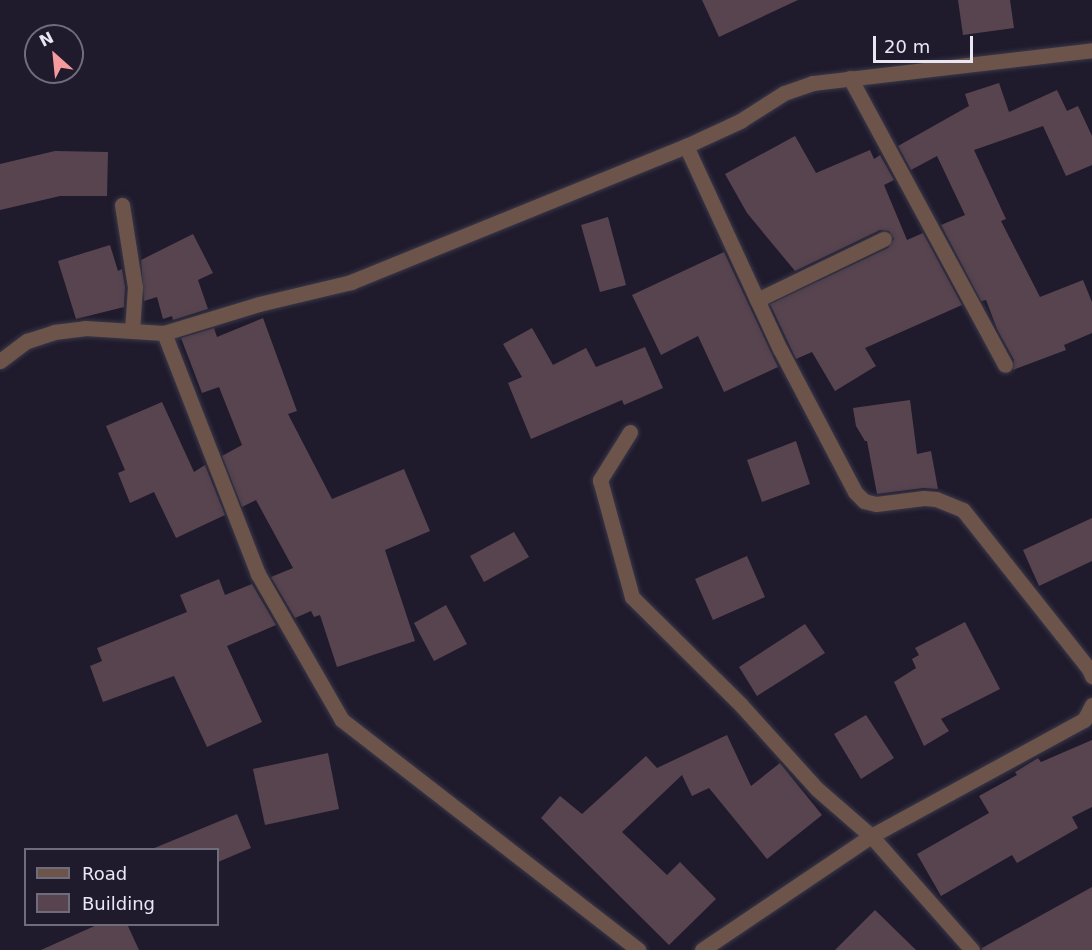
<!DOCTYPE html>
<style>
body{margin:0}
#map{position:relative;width:1092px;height:950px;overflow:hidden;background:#1f1b2d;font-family:"DejaVu Sans",sans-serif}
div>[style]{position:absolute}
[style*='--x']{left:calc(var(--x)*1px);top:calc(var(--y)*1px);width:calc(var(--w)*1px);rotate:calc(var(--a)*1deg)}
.building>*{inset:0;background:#58444f}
.roads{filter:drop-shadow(0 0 2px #3b3849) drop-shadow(0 0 2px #3b3849)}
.minor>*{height:15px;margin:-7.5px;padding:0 7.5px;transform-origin:7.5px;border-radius:7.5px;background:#6c544b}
span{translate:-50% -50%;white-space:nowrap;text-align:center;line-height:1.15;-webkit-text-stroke:5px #1f1b2d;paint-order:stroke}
.legend{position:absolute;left:24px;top:848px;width:195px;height:78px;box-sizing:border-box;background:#1f1b2d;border:2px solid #6f6d7c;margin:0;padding:8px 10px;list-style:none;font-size:18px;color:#e8e7f3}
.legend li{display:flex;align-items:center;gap:12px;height:30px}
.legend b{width:30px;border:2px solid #6f6d7c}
.north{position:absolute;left:24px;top:24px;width:60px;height:60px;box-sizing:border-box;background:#1f1b2d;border:2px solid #6f6d7c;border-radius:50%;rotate:333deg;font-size:16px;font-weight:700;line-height:24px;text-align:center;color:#e8e7f3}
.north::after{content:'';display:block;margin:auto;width:21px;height:27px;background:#f59b9e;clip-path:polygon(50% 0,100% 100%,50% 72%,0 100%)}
.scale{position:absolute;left:873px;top:36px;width:100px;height:27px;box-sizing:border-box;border:3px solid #e8e7f3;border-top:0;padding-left:8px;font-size:18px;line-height:21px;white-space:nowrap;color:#e8e7f3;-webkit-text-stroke:4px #1f1b2d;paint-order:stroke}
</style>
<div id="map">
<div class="building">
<i style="clip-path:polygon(702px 0,798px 0,719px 37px)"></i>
<i style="clip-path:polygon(958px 0,1010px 0,1014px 28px,963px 35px)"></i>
<i style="clip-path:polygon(999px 83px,1009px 112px,1057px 90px,1067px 111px,1078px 106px,1092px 136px,1092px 165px,1066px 176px,1043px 126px,974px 150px,1006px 219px,1001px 221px,1040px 297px,1083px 280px,1092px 302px,1092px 333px,1064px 345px,1066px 350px,1013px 370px,1014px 360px,997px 329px,986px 300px,981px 301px,941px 225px,965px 215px,937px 156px,911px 170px,898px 146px,969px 106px,965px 94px)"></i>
<i style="clip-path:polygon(795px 136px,816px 173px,870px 150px,874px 159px,880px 155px,894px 180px,884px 185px,907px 240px,923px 233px,962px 305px,865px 348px,876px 366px,835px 391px,812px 352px,796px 359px,770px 304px,888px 248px,894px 239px,889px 231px,880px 230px,795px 271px,747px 213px,725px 174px)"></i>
<i style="clip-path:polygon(55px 151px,108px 152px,107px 196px,60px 196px,0 210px,0 164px)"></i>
<i style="clip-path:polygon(608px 217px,626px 285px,600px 292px,581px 225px)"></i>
<i style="clip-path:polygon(193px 234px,213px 273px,198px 280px,208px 309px,173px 320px,172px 316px,163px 319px,157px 297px,144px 301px,141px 260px)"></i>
<i style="clip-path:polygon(110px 245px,118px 271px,122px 269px,125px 287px,124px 307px,76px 319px,58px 261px)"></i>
<i style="clip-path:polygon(724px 252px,778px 367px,724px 392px,698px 336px,661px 355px,632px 295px)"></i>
<i style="clip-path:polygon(263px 318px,297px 411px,288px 414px,332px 499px,404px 469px,430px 531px,385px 550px,415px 641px,337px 667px,320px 615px,314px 617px,311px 611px,295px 618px,271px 577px,293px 568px,256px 500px,242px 507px,222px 456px,242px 445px,219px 387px,202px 393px,181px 338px,214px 328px,217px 337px)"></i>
<i style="clip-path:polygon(532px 328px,553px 365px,586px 348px,596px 367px,645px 347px,663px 388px,624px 405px,622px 400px,531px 439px,508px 383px,522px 377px,503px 344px)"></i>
<i style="clip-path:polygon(910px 400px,917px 454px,931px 451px,938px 489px,923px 488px,877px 494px,867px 441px,865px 441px,856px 426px,853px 408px)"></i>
<i style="clip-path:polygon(162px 402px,194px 472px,205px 465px,225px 515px,176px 538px,154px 492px,130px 503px,118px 473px,125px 470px,106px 426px)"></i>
<i style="clip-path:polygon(796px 441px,810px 484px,762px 502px,747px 460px)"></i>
<i style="clip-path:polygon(1092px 518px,1092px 561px,1039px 586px,1023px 550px)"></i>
<i style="clip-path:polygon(514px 532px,529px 557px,484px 582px,470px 556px)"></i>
<i style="clip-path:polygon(747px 556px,765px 597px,713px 620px,695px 579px)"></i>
<i style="clip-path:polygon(219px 579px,225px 595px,252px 584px,276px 625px,227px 646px,262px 722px,207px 747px,174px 676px,103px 702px,90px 666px,102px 661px,97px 648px,187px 612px,180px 595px)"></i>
<i style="clip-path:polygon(446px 605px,467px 644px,434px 661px,414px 623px)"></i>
<i style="clip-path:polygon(965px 622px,1000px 689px,941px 719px,949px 731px,924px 746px,894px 682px,916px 668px,912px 659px,919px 655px,915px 648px)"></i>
<i style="clip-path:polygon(805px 624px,825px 653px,757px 696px,739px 667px)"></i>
<i style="clip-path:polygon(866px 715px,894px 758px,861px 779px,834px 734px)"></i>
<i style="clip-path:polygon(727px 735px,751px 786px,780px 763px,822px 815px,767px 859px,709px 788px,692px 796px,682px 775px,622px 832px,667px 875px,680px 862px,716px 899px,669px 945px,541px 818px,560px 796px,582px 814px,646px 756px,657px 768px)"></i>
<i style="clip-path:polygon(1092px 740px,1092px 807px,1072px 817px,1078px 828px,1017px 863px,1012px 855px,941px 896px,917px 854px,989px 813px,979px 796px,1017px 775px,1015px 772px,1038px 758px,1041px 762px)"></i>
<i style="clip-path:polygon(328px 753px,339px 809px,265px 825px,253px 769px)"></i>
<i style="clip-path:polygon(237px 814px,251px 848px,218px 862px,218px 849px,152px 849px)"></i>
<i style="clip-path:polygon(1092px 887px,1092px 950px,982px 950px,982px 948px)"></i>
<i style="clip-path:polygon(875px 910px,916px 950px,835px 950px)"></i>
<i style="clip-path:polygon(99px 924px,127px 924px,139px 950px,41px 950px)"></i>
</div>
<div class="roads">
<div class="minor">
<i style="--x:850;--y:78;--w:326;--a:61.6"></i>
<i style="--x:686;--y:146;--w:60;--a:-24.8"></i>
<i style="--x:740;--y:121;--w:52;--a:-32.5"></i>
<i style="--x:784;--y:93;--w:31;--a:-19"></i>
<i style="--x:813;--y:83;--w:281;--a:-6.7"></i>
<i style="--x:122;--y:205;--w:83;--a:81"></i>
<i style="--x:135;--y:287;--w:44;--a:93.9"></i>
<i style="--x:757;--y:300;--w:141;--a:-25.7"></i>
<i style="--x:164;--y:333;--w:99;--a:-17"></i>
<i style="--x:259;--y:304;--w:95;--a:-13.4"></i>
<i style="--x:351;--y:282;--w:362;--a:-22.1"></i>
<i style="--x:686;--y:146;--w:224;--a:65.2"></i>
<i style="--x:780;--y:349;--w:161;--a:62.3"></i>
<i style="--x:855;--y:492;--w:13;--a:45"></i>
<i style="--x:864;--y:501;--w:12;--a:14"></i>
<i style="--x:876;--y:504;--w:48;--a:-7.1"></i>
<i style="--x:924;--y:498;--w:12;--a:5"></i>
<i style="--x:936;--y:499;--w:29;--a:22"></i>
<i style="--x:963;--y:510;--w:203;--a:51.6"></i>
<i style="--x:1089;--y:669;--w:8;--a:67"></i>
<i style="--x:0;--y:361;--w:34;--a:-37"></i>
<i style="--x:27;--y:341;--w:28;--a:-18"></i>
<i style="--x:54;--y:332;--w:31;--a:-7"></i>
<i style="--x:85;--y:328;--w:79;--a:3.6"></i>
<i style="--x:164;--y:333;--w:259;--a:68.7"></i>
<i style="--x:258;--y:574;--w:168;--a:60.1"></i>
<i style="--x:342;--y:720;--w:375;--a:37.8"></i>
<i style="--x:630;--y:432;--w:57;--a:122"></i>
<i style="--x:600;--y:480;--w:121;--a:74.7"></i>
<i style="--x:632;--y:597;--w:153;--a:44.7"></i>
<i style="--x:741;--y:705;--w:113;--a:47.9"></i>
<i style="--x:817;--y:789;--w:72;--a:41"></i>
<i style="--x:871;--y:836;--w:204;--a:146"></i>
<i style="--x:972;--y:950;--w:152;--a:-131.5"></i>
<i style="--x:871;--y:836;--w:243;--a:-28.6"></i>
<i style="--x:1084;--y:720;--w:17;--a:-62"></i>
</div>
</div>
<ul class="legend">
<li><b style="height:8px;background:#6c544b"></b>Road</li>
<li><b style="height:16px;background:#58444f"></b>Building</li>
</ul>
<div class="north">N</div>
<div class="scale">20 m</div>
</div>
